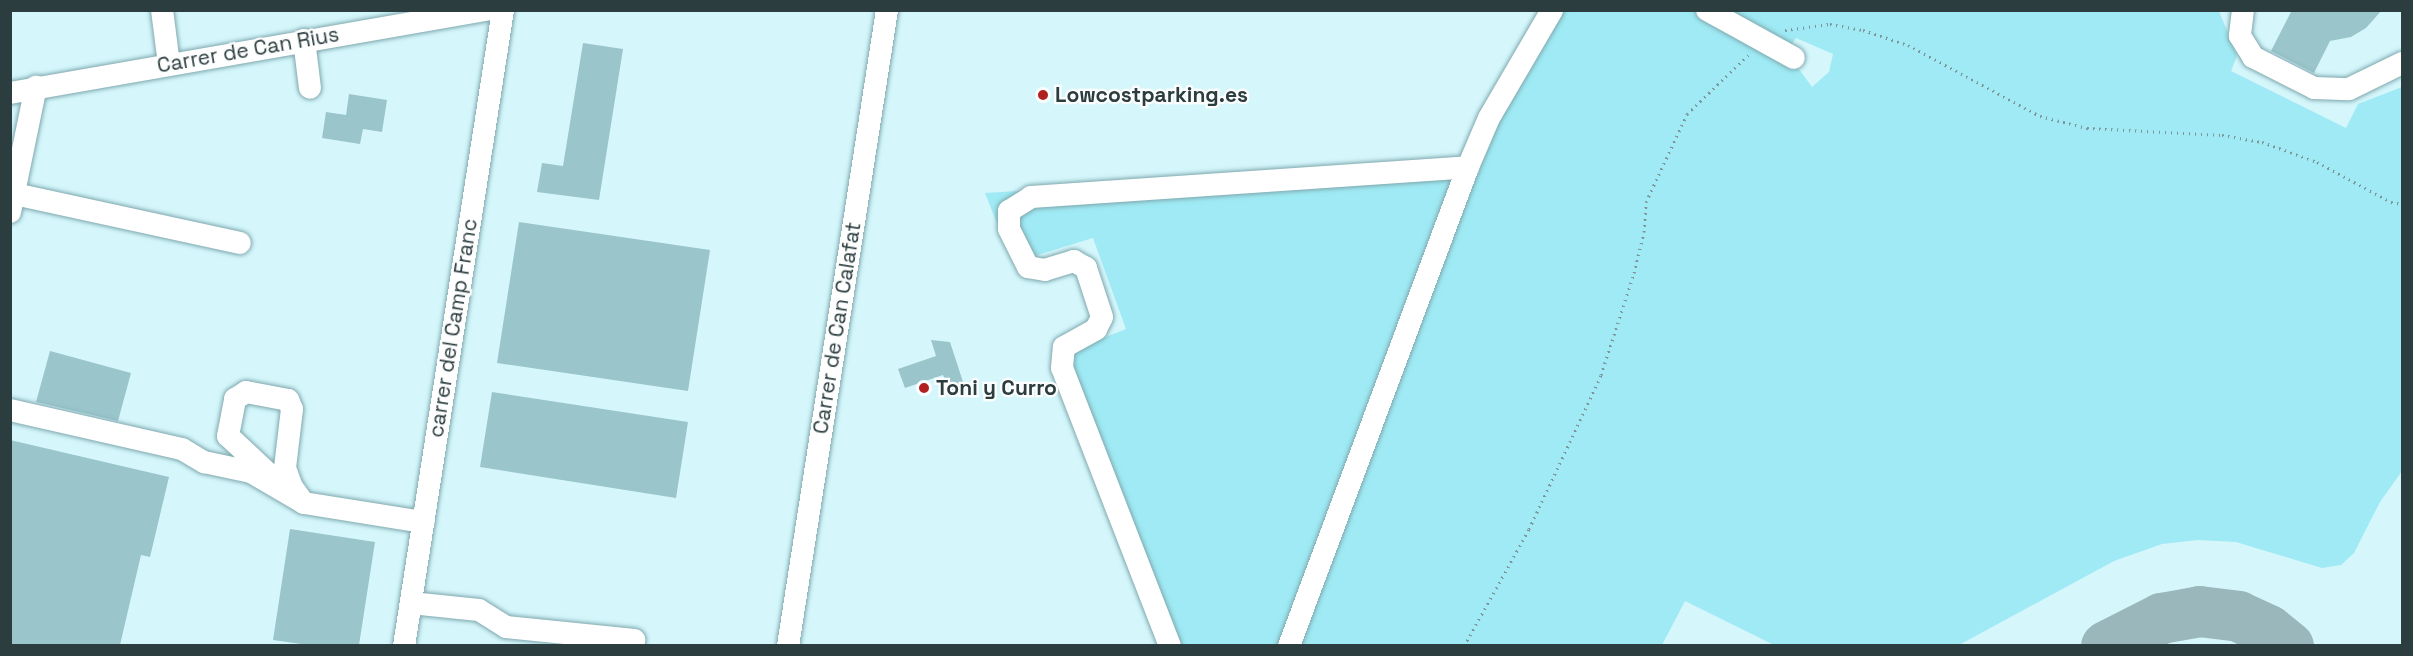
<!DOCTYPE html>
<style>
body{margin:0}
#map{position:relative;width:2413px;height:656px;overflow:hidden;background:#d5f7fc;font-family:"Space Grotesk",sans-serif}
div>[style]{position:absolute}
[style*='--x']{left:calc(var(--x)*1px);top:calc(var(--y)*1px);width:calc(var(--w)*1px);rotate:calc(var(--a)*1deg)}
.green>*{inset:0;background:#9feaf4}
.taxiway>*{height:51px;margin:-25.5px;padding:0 25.5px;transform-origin:25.5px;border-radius:25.5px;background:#9ab7bb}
.building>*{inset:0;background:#9ac5cb}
.path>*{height:3px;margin-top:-1.5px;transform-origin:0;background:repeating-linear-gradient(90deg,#7c9699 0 1.5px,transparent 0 6px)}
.roads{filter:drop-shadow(0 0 2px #7fa8ae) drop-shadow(0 0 2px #7fa8ae)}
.minor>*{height:22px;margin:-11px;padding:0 11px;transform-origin:11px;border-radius:11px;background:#fff}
.dots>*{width:16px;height:16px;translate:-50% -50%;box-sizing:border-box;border:3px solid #fdfdfd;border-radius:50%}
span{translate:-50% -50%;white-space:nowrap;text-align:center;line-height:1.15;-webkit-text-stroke:4.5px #fdfdfd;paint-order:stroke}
.street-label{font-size:21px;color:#2b3d3f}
.poi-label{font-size:21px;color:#2b3d3f;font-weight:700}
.left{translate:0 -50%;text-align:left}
.frame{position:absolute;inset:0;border:12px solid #2b3d3f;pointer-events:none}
</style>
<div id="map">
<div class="green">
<i style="clip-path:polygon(1561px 11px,1697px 11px,1796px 65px,1812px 87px,1829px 72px,1833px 54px,1796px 38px,1789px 48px,1717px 11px,2219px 11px,2237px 56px,2231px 71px,2346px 128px,2358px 104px,2402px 87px,2402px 471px,2380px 502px,2354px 553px,2341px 565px,2322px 568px,2236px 542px,2198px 540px,2162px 544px,2114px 561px,1959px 645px,1774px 645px,1685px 601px,1662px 645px,1297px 646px,1493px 129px)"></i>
<i style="clip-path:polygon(1455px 179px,1280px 645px,1175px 645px,1067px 361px,1080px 347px,1126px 329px,1093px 238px,1034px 256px,1013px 221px,1024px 206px)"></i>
<i style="clip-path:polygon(1034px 190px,1002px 236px,985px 193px)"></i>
</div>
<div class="taxiway">
<i style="--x:2106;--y:646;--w:62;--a:-27"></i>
<i style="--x:2161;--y:618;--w:39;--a:-10"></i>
<i style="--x:2199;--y:611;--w:39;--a:7"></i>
<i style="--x:2238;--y:616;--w:33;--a:25"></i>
<i style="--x:2268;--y:630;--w:26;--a:39"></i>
</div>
<div class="building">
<i style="clip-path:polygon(2292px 10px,2382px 10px,2366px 28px,2351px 37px,2330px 41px,2314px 73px,2271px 51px)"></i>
<i style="clip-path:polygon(583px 43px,623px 49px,599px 200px,537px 192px,542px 163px,563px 166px)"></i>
<i style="clip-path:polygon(349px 94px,387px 100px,382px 132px,363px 129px,360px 144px,322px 138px,326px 112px,346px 115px)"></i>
<i style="clip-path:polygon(519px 222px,710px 250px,688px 391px,497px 363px)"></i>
<i style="clip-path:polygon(931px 340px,950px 342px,966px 391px,952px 395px,943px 375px,905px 388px,898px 369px,936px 356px)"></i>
<i style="clip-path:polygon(50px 351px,131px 373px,118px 421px,36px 402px)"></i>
<i style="clip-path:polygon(492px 392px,688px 422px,676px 498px,480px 467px)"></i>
<i style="clip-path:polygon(10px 440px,169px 477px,150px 557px,141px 555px,120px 645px,10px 645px)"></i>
<i style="clip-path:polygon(290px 529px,375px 542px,359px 645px,308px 645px,273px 640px)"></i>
</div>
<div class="path">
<i style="--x:1785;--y:30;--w:45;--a:-7.6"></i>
<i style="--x:1830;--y:24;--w:34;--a:10"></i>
<i style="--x:1863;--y:30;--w:47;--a:18.4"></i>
<i style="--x:1908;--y:45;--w:150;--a:28.3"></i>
<i style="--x:2040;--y:116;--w:49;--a:14.3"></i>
<i style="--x:2087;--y:128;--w:135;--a:3"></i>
<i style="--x:2222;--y:135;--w:41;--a:9.9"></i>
<i style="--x:2262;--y:142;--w:59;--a:20"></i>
<i style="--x:2317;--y:162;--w:84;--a:28.4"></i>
<i style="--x:2391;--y:202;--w:11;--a:10"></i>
<i style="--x:1464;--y:646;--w:134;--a:-60.9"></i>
<i style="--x:1529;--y:529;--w:170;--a:-64.9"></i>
<i style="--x:1601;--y:375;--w:107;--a:-72.1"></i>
<i style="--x:1634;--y:273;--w:42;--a:-76.3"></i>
<i style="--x:1644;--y:232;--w:30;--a:-86"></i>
<i style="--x:1646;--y:202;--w:97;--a:-65"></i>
<i style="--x:1687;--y:114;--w:85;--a:-44"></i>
</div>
<div class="roads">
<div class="minor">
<i style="--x:162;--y:10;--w:54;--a:82.6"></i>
<i style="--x:1707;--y:10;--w:99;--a:28.9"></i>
<i style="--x:2243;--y:10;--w:26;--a:97"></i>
<i style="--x:2240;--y:36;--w:25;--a:58"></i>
<i style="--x:2253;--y:57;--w:68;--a:26.9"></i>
<i style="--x:2314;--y:88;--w:35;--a:2"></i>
<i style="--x:2349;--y:89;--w:59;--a:-26.1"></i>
<i style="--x:304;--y:40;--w:48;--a:82.9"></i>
<i style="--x:10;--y:93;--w:484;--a:-9.9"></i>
<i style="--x:15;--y:194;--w:230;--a:12.3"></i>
<i style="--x:10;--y:212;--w:128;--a:-78.3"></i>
<i style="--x:10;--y:410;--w:176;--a:12.8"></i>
<i style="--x:182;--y:449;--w:26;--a:31"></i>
<i style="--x:204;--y:462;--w:48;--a:12"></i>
<i style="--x:251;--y:472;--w:61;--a:30.3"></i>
<i style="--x:304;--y:503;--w:121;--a:9.1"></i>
<i style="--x:272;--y:477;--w:60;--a:-137"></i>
<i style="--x:228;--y:436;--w:38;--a:-79"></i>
<i style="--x:235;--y:399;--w:13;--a:-32"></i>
<i style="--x:246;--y:392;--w:43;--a:10.8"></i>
<i style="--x:288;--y:400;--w:10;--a:66"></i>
<i style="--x:292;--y:409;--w:59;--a:96.8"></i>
<i style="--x:285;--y:468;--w:20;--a:70"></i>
<i style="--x:292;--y:487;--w:19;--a:54"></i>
<i style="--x:411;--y:603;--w:68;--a:5.9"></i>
<i style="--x:479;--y:610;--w:32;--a:32"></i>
<i style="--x:506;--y:627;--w:129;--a:5.8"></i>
<i style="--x:404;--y:646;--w:644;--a:-81.15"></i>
<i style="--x:788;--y:646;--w:644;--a:-81.15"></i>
<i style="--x:1170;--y:646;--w:298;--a:-111.2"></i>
<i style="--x:1062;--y:368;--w:21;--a:-85"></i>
<i style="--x:1064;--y:347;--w:37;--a:-29"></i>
<i style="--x:1096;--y:329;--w:13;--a:-63"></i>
<i style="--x:1102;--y:317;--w:52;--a:-108.1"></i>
<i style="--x:1086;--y:268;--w:14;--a:-150"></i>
<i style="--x:1074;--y:261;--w:30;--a:163"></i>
<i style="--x:1045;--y:270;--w:17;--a:-170"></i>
<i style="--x:1028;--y:267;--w:42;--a:-116.6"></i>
<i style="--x:1009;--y:229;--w:18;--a:-90"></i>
<i style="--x:1009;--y:211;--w:26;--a:-32"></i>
<i style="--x:1031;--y:197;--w:438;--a:-3.9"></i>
<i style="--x:1289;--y:646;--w:511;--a:-69.51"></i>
<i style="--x:1468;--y:167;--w:53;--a:-66.8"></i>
<i style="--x:1489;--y:118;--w:125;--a:-59.7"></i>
</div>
</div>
<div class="dots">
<i style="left:1043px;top:95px;background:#b12021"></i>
<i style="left:924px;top:388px;background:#b12021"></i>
</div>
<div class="street-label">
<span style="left:248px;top:50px;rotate:-10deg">Carrer de Can Rius</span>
<span style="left:453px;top:328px;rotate:-81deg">carrer del Camp Franc</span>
<span style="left:837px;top:328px;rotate:-81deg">Carrer de Can Calafat</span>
</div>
<div class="poi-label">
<span class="left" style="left:1055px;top:95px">Lowcostparking.es</span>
<span class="left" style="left:936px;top:388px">Toni y Curro</span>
</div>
<div class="frame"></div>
</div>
